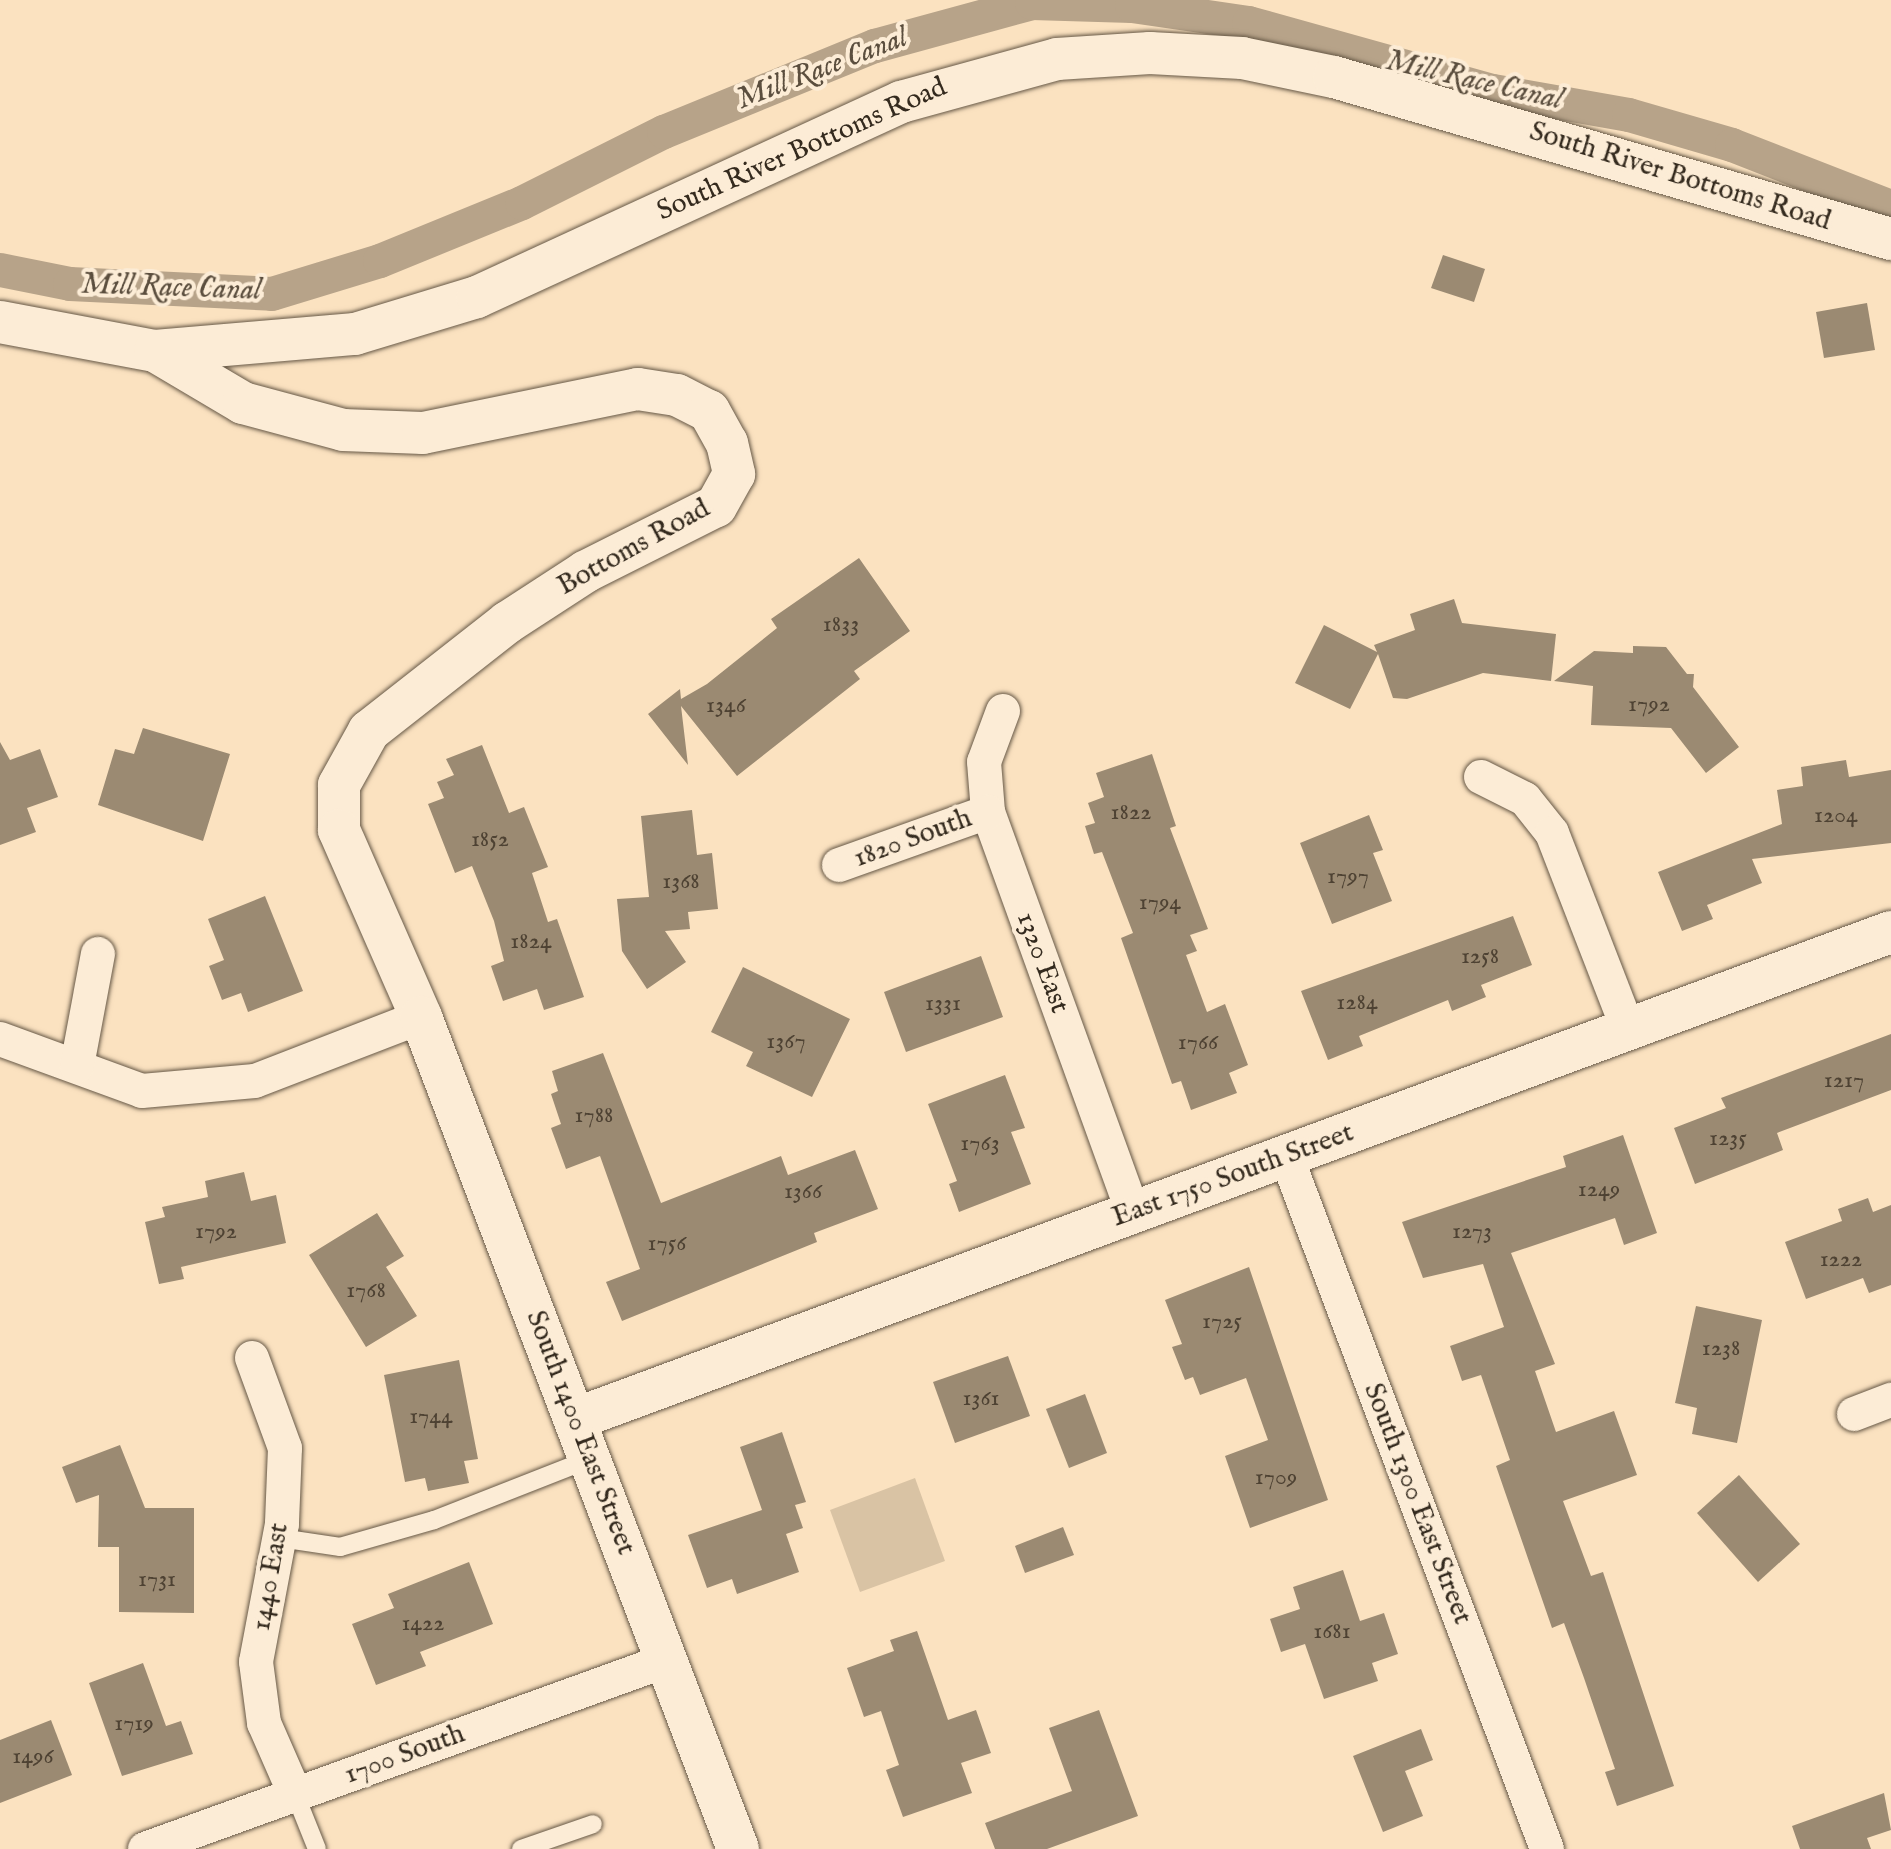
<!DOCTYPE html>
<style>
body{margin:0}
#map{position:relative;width:1891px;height:1849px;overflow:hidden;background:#fbe2c0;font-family:"IM FELL English",serif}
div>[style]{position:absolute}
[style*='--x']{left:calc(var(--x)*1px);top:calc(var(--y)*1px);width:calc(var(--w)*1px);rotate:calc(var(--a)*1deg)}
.green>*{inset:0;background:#d9c3a4}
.canal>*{height:34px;margin:-17px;padding:0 17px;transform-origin:17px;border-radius:17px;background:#b7a389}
.building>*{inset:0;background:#9b8a72}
.roads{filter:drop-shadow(0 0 2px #665846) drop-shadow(0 0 2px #665846)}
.service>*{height:18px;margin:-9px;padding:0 9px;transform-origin:9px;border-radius:9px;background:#fcecd6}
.minor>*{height:34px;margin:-17px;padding:0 17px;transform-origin:17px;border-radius:17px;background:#fcecd6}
.tertiary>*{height:42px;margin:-21px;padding:0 21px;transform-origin:21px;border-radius:21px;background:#fcecd6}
span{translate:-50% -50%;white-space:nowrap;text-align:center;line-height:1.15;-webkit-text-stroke:8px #fcecd6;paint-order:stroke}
.number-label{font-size:24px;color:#4e4233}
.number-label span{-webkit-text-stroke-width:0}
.street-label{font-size:28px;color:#342a1e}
.water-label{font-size:30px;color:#5b4e3e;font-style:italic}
</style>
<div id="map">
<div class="green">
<i style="clip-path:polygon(915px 1478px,945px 1561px,860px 1592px,830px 1510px)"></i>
</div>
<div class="canal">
<i style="--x:0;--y:270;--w:71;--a:11.3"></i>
<i style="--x:70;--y:284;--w:202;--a:2.8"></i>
<i style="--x:272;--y:294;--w:113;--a:-17"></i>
<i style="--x:380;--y:261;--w:153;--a:-22.2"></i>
<i style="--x:522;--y:203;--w:159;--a:-26.6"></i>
<i style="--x:664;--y:132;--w:228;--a:-22.2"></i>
<i style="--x:875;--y:46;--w:163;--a:-15.3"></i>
<i style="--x:1032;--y:3;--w:100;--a:1.7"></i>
<i style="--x:1132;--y:6;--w:118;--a:8.3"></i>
<i style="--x:1249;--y:23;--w:253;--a:15.6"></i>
<i style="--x:1493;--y:91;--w:138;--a:10"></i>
<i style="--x:1629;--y:115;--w:107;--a:16.2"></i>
<i style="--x:1732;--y:145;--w:171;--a:21.3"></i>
</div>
<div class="building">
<i style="clip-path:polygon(1443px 255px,1485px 269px,1474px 302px,1431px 288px)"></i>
<i style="clip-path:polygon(1867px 303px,1875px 350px,1824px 358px,1816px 312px)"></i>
<i style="clip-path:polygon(859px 558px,910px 631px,854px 671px,860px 679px,737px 776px,681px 706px,688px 765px,648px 714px,680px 689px,681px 699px,707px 684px,777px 628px,771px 619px)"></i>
<i style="clip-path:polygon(1454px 599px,1462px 623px,1556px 634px,1551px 681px,1483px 673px,1407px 699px,1393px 698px,1378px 654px,1350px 709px,1295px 683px,1324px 625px,1377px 652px,1374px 645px,1415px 630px,1410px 614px)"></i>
<i style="clip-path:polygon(1633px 646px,1666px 647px,1687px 674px,1694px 674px,1693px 687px,1739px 747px,1706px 773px,1671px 728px,1591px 725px,1593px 686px,1554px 681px,1594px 651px,1633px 653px)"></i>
<i style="clip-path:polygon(143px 728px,230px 754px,203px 841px,98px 805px,115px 749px,134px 754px)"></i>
<i style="clip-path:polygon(0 742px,10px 760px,40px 749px,58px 797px,27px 808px,36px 832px,0 845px)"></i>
<i style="clip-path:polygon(482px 745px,509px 813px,524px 807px,548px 867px,532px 873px,548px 922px,557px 919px,584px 997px,544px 1010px,537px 989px,503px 1001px,491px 966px,504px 961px,494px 921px,472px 866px,455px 873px,428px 804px,444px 798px,437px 782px,454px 775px,446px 759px)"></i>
<i style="clip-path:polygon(1152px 754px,1176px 826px,1170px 828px,1208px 929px,1190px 935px,1197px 951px,1186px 955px,1207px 1012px,1225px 1004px,1248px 1065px,1229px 1073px,1237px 1093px,1191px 1110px,1181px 1081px,1172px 1084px,1121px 938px,1133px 933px,1102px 852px,1094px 854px,1085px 826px,1095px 823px,1088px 803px,1104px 797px,1096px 773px)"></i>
<i style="clip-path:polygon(1846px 760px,1849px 777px,1891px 770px,1891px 843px,1752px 859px,1762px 883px,1707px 905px,1713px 919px,1682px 931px,1658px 872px,1782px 824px,1777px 790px,1803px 786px,1801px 767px)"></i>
<i style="clip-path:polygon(692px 810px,697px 855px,712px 853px,718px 909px,688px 912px,690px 929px,665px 931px,686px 962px,647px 989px,622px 951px,617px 899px,649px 897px,641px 816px)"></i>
<i style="clip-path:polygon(1369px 815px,1383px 850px,1373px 853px,1392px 901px,1332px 924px,1300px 843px)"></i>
<i style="clip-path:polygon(265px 896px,303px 991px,248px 1012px,241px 993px,222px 1000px,209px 966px,224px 960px,208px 919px)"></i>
<i style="clip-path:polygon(1513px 916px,1532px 965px,1481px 985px,1486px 997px,1452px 1011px,1448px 1000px,1359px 1036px,1363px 1046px,1328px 1060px,1301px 991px)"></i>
<i style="clip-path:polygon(981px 956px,1003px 1017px,906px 1052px,884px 992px)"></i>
<i style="clip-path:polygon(743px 967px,850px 1019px,812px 1097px,746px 1066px,753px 1052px,711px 1032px)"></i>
<i style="clip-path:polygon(1891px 1034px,1891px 1090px,1777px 1133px,1783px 1150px,1695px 1184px,1674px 1128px,1726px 1108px,1721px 1098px)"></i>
<i style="clip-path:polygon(603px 1053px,661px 1203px,781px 1156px,788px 1175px,855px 1150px,878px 1209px,814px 1233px,817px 1242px,622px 1321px,606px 1282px,640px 1269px,622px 1218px,600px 1156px,566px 1169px,551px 1128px,561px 1124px,551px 1094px,558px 1091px,552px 1071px)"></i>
<i style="clip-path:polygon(1005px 1075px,1025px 1128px,1011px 1132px,1031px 1184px,959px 1212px,949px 1184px,957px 1181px,928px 1104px)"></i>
<i style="clip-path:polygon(1623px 1135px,1657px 1233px,1624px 1245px,1615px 1218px,1511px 1253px,1555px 1364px,1535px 1371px,1556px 1432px,1614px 1411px,1637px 1475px,1563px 1501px,1591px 1576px,1603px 1572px,1674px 1786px,1617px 1806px,1605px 1772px,1615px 1769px,1584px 1678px,1564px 1623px,1552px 1628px,1496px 1466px,1510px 1460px,1481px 1375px,1462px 1381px,1450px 1346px,1504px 1327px,1483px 1264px,1423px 1278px,1402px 1222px,1566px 1167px,1563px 1156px)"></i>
<i style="clip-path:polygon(244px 1172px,251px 1201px,276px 1195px,286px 1243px,181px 1267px,184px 1279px,159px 1284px,145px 1222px,165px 1217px,162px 1207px,208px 1197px,205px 1181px)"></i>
<i style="clip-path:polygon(1868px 1198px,1873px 1212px,1891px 1205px,1891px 1285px,1869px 1293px,1863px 1278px,1806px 1299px,1785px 1242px,1842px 1221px,1838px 1209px)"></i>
<i style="clip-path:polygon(377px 1213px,404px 1256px,386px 1267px,417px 1316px,366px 1347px,309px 1255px)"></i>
<i style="clip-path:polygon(1249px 1267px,1328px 1500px,1250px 1528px,1225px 1456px,1268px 1440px,1246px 1378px,1200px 1395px,1193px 1377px,1185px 1380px,1172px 1347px,1182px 1344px,1165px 1300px)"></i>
<i style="clip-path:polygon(1696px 1306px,1762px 1320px,1737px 1443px,1692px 1434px,1697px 1408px,1675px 1403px)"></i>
<i style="clip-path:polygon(1008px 1356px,1030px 1416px,955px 1443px,933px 1382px)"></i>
<i style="clip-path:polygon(459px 1360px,478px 1459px,464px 1461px,469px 1483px,428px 1491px,425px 1478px,405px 1482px,384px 1375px)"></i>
<i style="clip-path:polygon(1085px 1394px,1107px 1453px,1069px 1468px,1046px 1409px)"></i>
<i style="clip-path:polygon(782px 1432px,806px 1502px,795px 1505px,803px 1528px,786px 1534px,799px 1572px,737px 1594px,732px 1579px,707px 1588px,688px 1535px,762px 1510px,740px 1447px)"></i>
<i style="clip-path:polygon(120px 1445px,145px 1508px,194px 1508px,194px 1613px,119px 1612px,119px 1547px,98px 1547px,99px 1495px,76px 1503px,62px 1467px)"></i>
<i style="clip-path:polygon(1739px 1475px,1800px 1544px,1758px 1582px,1697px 1513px)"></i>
<i style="clip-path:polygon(1063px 1527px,1074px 1555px,1025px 1573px,1015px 1546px)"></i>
<i style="clip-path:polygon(469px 1562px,493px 1624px,420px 1652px,426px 1666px,376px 1685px,352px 1624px,394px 1608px,388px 1594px)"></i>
<i style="clip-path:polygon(1343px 1570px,1360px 1621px,1384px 1613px,1398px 1654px,1372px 1663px,1378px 1681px,1324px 1699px,1305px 1644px,1281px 1652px,1270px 1619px,1300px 1609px,1293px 1587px)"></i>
<i style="clip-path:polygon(917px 1631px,948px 1720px,976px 1710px,991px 1753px,961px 1763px,972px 1793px,903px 1817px,886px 1770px,899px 1765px,881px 1711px,864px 1717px,847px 1668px,894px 1651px,890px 1640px)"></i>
<i style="clip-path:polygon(143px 1663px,166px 1726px,181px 1721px,193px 1754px,122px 1776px,89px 1683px)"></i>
<i style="clip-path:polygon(1099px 1710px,1138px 1816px,1047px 1849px,995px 1849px,985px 1823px,1072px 1791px,1049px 1728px)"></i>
<i style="clip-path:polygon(51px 1720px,72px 1775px,0 1803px,0 1740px)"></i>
<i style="clip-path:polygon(1421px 1729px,1433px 1760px,1405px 1771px,1423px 1816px,1383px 1832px,1353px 1756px)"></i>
<i style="clip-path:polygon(1884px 1793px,1891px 1830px,1867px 1838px,1871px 1849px,1800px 1849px,1792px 1826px)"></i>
</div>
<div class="roads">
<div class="service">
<i style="--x:280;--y:1538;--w:61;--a:8.5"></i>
<i style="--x:340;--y:1547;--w:98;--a:-16"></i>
<i style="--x:434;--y:1520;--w:168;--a:-21.4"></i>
<i style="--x:295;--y:1794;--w:59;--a:68.2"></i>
<i style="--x:521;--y:1849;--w:76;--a:-19.1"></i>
</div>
<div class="minor">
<i style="--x:1003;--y:711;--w:54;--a:110.4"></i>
<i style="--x:984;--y:762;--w:50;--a:85.4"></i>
<i style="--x:988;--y:812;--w:425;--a:70.1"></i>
<i style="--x:1481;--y:777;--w:49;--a:26.6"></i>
<i style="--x:1525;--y:799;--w:43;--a:51.5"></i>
<i style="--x:1552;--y:833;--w:207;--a:68.8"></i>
<i style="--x:839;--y:865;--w:158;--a:-19.6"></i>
<i style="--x:0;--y:1039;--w:151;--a:20.1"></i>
<i style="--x:142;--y:1091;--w:113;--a:-5.1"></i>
<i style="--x:255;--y:1081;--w:178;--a:-21.1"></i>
<i style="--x:77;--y:1066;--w:114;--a:-79.4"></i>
<i style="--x:1287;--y:1158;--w:738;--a:69.38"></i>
<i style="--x:252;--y:1358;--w:96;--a:69.9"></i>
<i style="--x:285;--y:1448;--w:76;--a:92.3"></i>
<i style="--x:282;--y:1524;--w:140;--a:100.7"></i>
<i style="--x:256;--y:1662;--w:62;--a:82.5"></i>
<i style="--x:264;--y:1723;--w:77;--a:66.4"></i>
<i style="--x:1854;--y:1414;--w:40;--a:-21"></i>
<i style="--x:145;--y:1849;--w:553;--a:-19.88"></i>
</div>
<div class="tertiary">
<i style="--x:0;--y:322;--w:158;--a:10.6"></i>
<i style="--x:155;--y:351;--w:201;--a:-4.9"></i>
<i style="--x:355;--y:334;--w:127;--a:-16.9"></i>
<i style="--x:477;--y:297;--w:467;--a:-24.7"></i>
<i style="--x:901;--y:102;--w:162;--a:-15.4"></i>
<i style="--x:1057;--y:59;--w:93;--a:-3.7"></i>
<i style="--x:1150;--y:53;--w:92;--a:3.1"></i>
<i style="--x:1242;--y:58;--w:94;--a:11.7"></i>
<i style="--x:1334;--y:77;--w:580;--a:16.22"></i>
<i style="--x:155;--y:351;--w:102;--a:30.6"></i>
<i style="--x:243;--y:403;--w:104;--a:15.1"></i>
<i style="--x:343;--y:430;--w:80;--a:2.1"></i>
<i style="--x:423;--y:433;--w:219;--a:-11.6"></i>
<i style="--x:638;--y:389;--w:39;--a:9"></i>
<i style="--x:677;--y:395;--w:36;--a:27"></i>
<i style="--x:709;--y:411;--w:37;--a:61"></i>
<i style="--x:727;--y:443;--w:32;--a:77"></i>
<i style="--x:734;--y:474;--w:37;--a:119"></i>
<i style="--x:716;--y:506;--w:147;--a:153.3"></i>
<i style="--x:585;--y:572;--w:92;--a:147"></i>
<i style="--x:508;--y:622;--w:177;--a:141.9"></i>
<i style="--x:369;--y:731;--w:62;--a:119.1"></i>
<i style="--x:339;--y:785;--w:45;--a:90"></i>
<i style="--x:339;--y:830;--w:204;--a:66.3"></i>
<i style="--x:421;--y:1017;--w:890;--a:69.14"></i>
<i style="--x:575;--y:1419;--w:1403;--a:-20.31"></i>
</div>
</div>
<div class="number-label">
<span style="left:841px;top:625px">1833</span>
<span style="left:1649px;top:705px">1792</span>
<span style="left:726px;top:706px">1346</span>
<span style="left:1131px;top:813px">1822</span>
<span style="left:1836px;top:816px">1204</span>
<span style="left:490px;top:840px">1852</span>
<span style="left:1348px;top:877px">1797</span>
<span style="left:681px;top:882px">1368</span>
<span style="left:1160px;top:903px">1794</span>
<span style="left:531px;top:942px">1824</span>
<span style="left:1480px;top:957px">1258</span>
<span style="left:1357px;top:1003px">1284</span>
<span style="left:943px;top:1004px">1331</span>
<span style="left:786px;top:1042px">1367</span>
<span style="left:1198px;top:1043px">1766</span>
<span style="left:1844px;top:1081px">1217</span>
<span style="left:594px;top:1116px">1788</span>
<span style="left:1728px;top:1139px">1235</span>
<span style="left:980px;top:1144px">1763</span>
<span style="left:1599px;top:1190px">1249</span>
<span style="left:803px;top:1192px">1366</span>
<span style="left:216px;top:1232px">1792</span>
<span style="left:1472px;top:1232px">1273</span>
<span style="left:667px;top:1244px">1756</span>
<span style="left:1841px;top:1260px">1222</span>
<span style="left:366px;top:1291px">1768</span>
<span style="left:1222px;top:1322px">1725</span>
<span style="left:1721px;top:1349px">1238</span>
<span style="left:981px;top:1399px">1361</span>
<span style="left:431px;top:1417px">1744</span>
<span style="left:1276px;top:1478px">1709</span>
<span style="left:157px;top:1580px">1731</span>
<span style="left:423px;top:1624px">1422</span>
<span style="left:1332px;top:1632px">1681</span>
<span style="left:134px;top:1724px">1719</span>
<span style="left:33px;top:1757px">1496</span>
</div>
<div class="street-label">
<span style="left:802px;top:150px;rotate:-24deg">South River Bottoms Road</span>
<span style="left:1680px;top:177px;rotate:17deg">South River Bottoms Road</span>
<span style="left:634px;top:548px;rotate:-29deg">Bottoms Road</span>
<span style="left:913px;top:839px;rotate:-20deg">1820 South</span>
<span style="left:1042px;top:963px;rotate:70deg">1320 East</span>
<span style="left:1233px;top:1176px;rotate:-20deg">East 1750 South Street</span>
<span style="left:580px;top:1433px;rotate:69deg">South 1400 East Street</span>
<span style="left:1417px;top:1504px;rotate:69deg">South 1300 East Street</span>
<span style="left:271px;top:1577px;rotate:-80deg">1440 East</span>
<span style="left:405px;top:1755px;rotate:-20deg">1700 South</span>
</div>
<div class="water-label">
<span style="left:822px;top:69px;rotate:-21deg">Mill Race Canal</span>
<span style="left:1474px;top:81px;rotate:13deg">Mill Race Canal</span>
<span style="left:171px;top:288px;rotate:2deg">Mill Race Canal</span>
</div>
</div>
